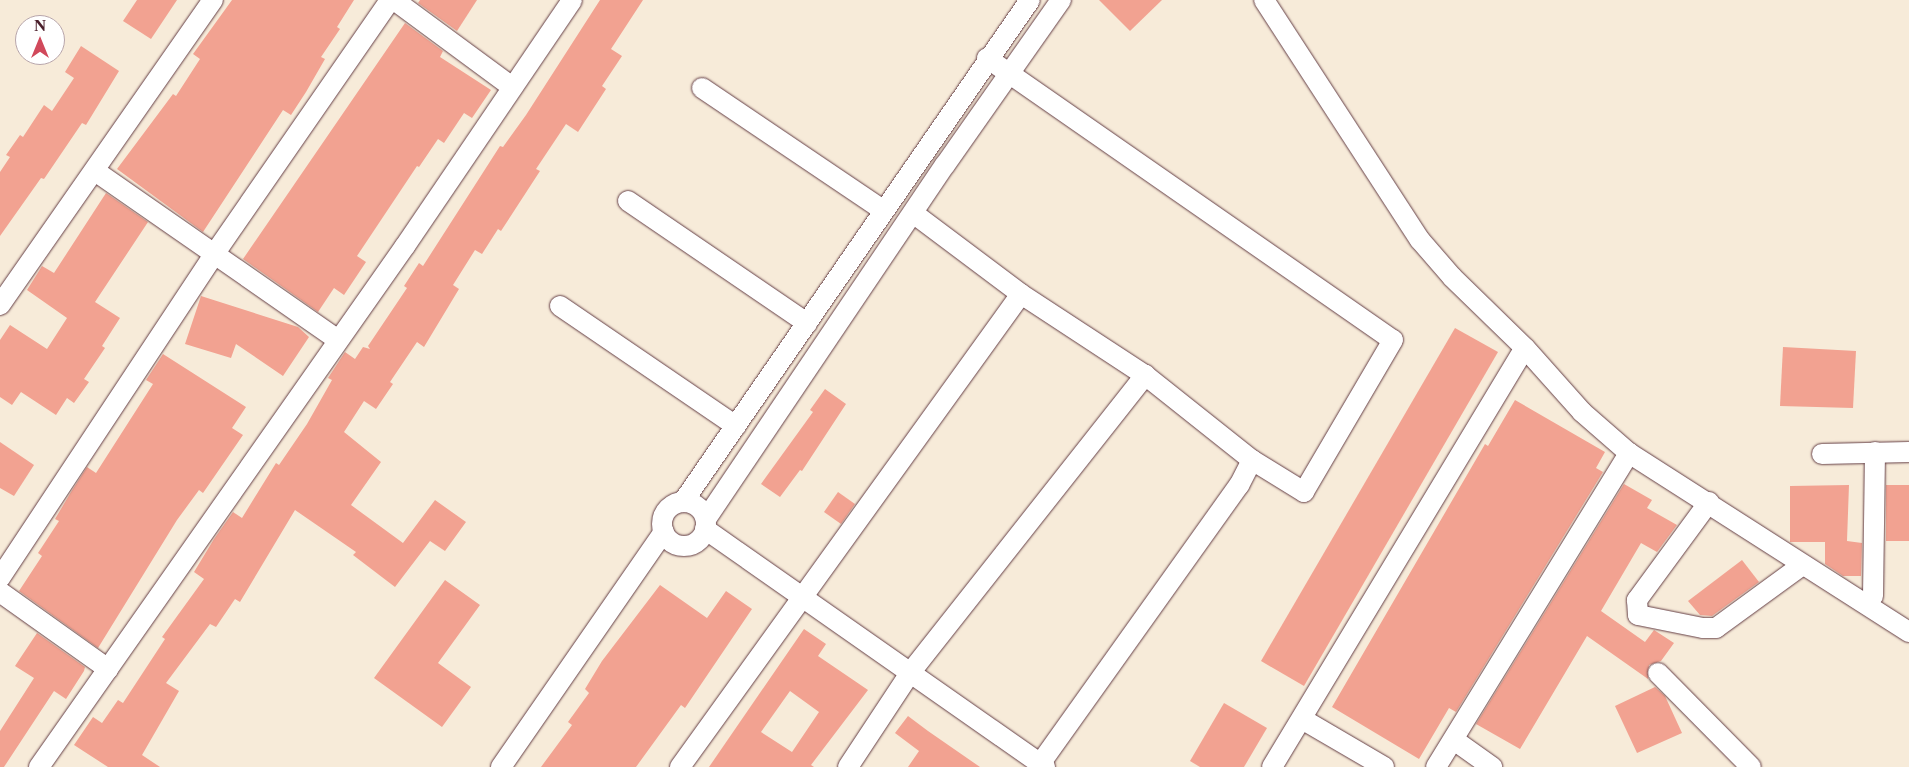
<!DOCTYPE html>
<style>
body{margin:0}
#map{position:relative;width:1909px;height:767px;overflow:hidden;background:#f7ebd9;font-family:"Libre Caslon Text",serif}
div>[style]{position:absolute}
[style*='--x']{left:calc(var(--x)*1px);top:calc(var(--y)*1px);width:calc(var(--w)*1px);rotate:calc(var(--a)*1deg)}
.building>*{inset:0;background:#f2a291}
.roads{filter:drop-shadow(0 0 1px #643e45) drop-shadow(0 0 1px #643e45)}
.street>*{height:20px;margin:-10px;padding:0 10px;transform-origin:10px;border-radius:10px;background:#fff}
.street>.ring{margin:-10px;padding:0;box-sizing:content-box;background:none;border:20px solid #fff;border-radius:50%}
span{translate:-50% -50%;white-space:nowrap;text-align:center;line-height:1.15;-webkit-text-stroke:5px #fff;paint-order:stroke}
.north{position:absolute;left:15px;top:15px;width:50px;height:50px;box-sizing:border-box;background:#fff;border:1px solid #b7a5aa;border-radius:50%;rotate:0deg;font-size:14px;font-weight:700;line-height:20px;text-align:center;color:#4a1f2b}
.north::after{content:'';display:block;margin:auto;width:18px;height:22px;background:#d1495b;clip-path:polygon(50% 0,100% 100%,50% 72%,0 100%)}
</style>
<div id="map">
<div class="building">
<i style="clip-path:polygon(137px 0,177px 0,151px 39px,123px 21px)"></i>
<i style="clip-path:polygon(232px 0,354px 0,337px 27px,340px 29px,321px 57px,325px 59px,306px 92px,291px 115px,283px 110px,203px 232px,117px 169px,173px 94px,176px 96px,200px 59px,193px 54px)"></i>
<i style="clip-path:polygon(420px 0,477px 0,457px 31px,418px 3px)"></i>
<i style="clip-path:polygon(600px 0,643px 0,611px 49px,622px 56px,602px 86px,606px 89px,578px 132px,566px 124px,536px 169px,540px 171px,501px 231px,498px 229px,482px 254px,475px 250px,453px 285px,459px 289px,424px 347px,417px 342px,390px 382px,393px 384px,376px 409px,364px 401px,344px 432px,381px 462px,351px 505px,403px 543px,435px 500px,466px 522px,445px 551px,430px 541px,395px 587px,353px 555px,356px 552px,295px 510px,240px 602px,235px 599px,216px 627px,210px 624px,166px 683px,179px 691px,142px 755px,160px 767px,108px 767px,74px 745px,93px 717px,102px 723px,118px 700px,123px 703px,165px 639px,162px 637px,204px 579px,194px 572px,214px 539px,233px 512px,242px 518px,276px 463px,279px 465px,307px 424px,332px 380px,328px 378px,345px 352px,355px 359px,363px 347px,370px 349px,368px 346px,407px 288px,404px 286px,419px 263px,423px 266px,500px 146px,503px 147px,526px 115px)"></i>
<i style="clip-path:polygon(1099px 0,1162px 0,1130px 31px)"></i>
<i style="clip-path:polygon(405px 23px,443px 51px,440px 57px,491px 90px,472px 118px,464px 113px,444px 143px,438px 139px,419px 167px,417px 166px,357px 256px,366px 262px,344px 295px,334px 288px,318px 312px,243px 259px)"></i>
<i style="clip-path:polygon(81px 46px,119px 71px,86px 125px,82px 123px,44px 179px,41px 178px,0 236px,0 172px,10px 157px,6px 155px,20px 135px,23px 137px,44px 105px,52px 111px,74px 78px,65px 72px)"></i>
<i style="clip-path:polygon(106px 193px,148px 222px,95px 302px,120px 318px,102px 346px,105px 348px,84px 379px,89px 382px,74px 403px,67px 398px,56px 415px,21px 392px,12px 405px,0 397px,0 340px,10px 325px,47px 349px,67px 318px,27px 290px,42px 266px,54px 273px)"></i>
<i style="clip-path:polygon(201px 296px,298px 327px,309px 337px,283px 376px,236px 344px,231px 358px,185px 344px)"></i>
<i style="clip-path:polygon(1455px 328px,1498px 352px,1304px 686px,1261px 661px)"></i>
<i style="clip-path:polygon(1783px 347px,1856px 351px,1853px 408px,1780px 406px)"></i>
<i style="clip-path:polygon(163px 354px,246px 407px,232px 428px,243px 435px,203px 493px,199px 490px,177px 520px,98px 648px,19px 591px,42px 556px,38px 553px,59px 521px,55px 519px,71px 492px,87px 467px,96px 473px,153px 384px,146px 380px)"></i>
<i style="clip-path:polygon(825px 389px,846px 404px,802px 471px,800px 470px,780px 497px,761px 484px,813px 412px,810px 410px)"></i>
<i style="clip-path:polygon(1515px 400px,1605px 452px,1596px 468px,1603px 472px,1456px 712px,1449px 708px,1419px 759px,1332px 707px,1485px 444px,1488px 446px)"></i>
<i style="clip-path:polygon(0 442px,34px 465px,14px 496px,0 488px)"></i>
<i style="clip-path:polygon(1624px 484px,1652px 500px,1647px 508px,1677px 525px,1657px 552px,1641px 543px,1601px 611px,1645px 642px,1654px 630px,1674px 643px,1661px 661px,1649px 665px,1648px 679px,1587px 636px,1520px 749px,1476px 724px)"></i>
<i style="clip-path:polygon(1849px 485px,1847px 541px,1862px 543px,1861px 576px,1843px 576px,1825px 564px,1825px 542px,1790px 542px,1790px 486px)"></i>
<i style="clip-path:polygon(1886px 485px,1909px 485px,1909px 541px,1886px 541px)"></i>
<i style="clip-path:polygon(838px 492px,855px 504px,841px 524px,824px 512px)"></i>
<i style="clip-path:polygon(1742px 560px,1759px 582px,1712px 616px,1700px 615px,1688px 601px)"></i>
<i style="clip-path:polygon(445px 580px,480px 605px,438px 663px,471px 687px,442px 727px,374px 678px)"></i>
<i style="clip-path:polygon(660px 585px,707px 618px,726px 591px,752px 609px,685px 708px,681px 705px,636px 767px,541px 767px,572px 725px,568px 722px,589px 693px,585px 689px,602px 661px)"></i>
<i style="clip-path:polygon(evenodd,804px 629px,826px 644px,818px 656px,868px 690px,811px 765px,814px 767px,709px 767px,804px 629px,790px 691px,819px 712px,792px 752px,761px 732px,790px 691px)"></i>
<i style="clip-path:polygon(37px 633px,85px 667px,84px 671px,66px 699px,54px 691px,4px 767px,0 767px,0 731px,34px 678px,15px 666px)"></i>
<i style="clip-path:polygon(1655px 687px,1665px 696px,1682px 733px,1637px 753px,1615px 706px)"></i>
<i style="clip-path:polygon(1224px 703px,1267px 728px,1244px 767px,1200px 767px,1190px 761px)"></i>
<i style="clip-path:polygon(908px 716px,928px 731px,980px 767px,908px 767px,919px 751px,895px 733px)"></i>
</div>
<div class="roads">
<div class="street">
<i style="--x:394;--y:0;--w:147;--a:36.4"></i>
<i style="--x:1264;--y:0;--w:286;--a:57"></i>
<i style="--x:1420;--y:240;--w:49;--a:49.1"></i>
<i style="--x:1452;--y:277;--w:102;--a:44.2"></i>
<i style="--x:1525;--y:348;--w:86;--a:48.3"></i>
<i style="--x:1582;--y:412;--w:62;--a:41.1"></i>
<i style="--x:1629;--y:453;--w:332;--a:32.6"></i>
<i style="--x:987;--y:58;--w:494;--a:34.8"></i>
<i style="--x:1393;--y:340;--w:176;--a:120.4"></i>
<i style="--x:1304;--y:492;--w:61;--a:-148.4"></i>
<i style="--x:702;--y:88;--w:218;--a:34"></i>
<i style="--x:95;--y:171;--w:296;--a:34.8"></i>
<i style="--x:628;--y:201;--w:217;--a:34.3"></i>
<i style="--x:913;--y:213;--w:135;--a:36.9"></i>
<i style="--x:1021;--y:294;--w:148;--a:33.2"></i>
<i style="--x:1145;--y:375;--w:137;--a:38.5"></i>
<i style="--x:1252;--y:460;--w:28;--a:117"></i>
<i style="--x:1239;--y:485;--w:343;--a:125.5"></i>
<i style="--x:0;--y:305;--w:372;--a:-55.1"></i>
<i style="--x:560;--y:306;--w:213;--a:34.3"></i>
<i style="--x:1822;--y:454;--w:87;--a:-1.3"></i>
<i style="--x:683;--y:502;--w:610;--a:-55.35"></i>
<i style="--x:1709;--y:502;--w:122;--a:126.3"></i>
<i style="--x:1637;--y:600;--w:15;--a:86"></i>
<i style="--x:1638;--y:615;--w:66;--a:11.3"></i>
<i style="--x:1703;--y:628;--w:13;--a:0"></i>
<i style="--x:1716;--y:628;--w:105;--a:-36.1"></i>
<i class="ring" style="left:662px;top:502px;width:24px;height:24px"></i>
<i style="--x:706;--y:519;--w:427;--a:-56"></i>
<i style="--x:945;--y:165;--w:202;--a:-54.9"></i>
<i style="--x:705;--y:529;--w:415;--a:35"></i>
<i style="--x:0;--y:578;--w:390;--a:-56.5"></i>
<i style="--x:215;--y:253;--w:308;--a:-55.3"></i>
<i style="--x:0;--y:592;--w:133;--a:35.5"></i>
<i style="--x:1873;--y:596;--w:144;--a:-89.2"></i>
<i style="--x:1658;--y:673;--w:132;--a:45.3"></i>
<i style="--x:1302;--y:719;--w:95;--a:30.3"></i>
<i style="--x:1454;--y:740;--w:47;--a:35.4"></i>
<i style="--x:39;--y:767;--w:637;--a:-54.91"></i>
<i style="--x:405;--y:246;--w:297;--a:-55.8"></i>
<i style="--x:501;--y:767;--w:286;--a:-55.3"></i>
<i style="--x:680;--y:767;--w:583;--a:-54.21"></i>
<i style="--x:848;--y:767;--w:113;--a:-56.6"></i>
<i style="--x:910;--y:673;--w:380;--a:-51.7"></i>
<i style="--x:1272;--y:767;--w:489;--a:-58.9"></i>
<i style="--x:1436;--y:767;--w:369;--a:-58.4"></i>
</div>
</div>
<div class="north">N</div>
</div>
